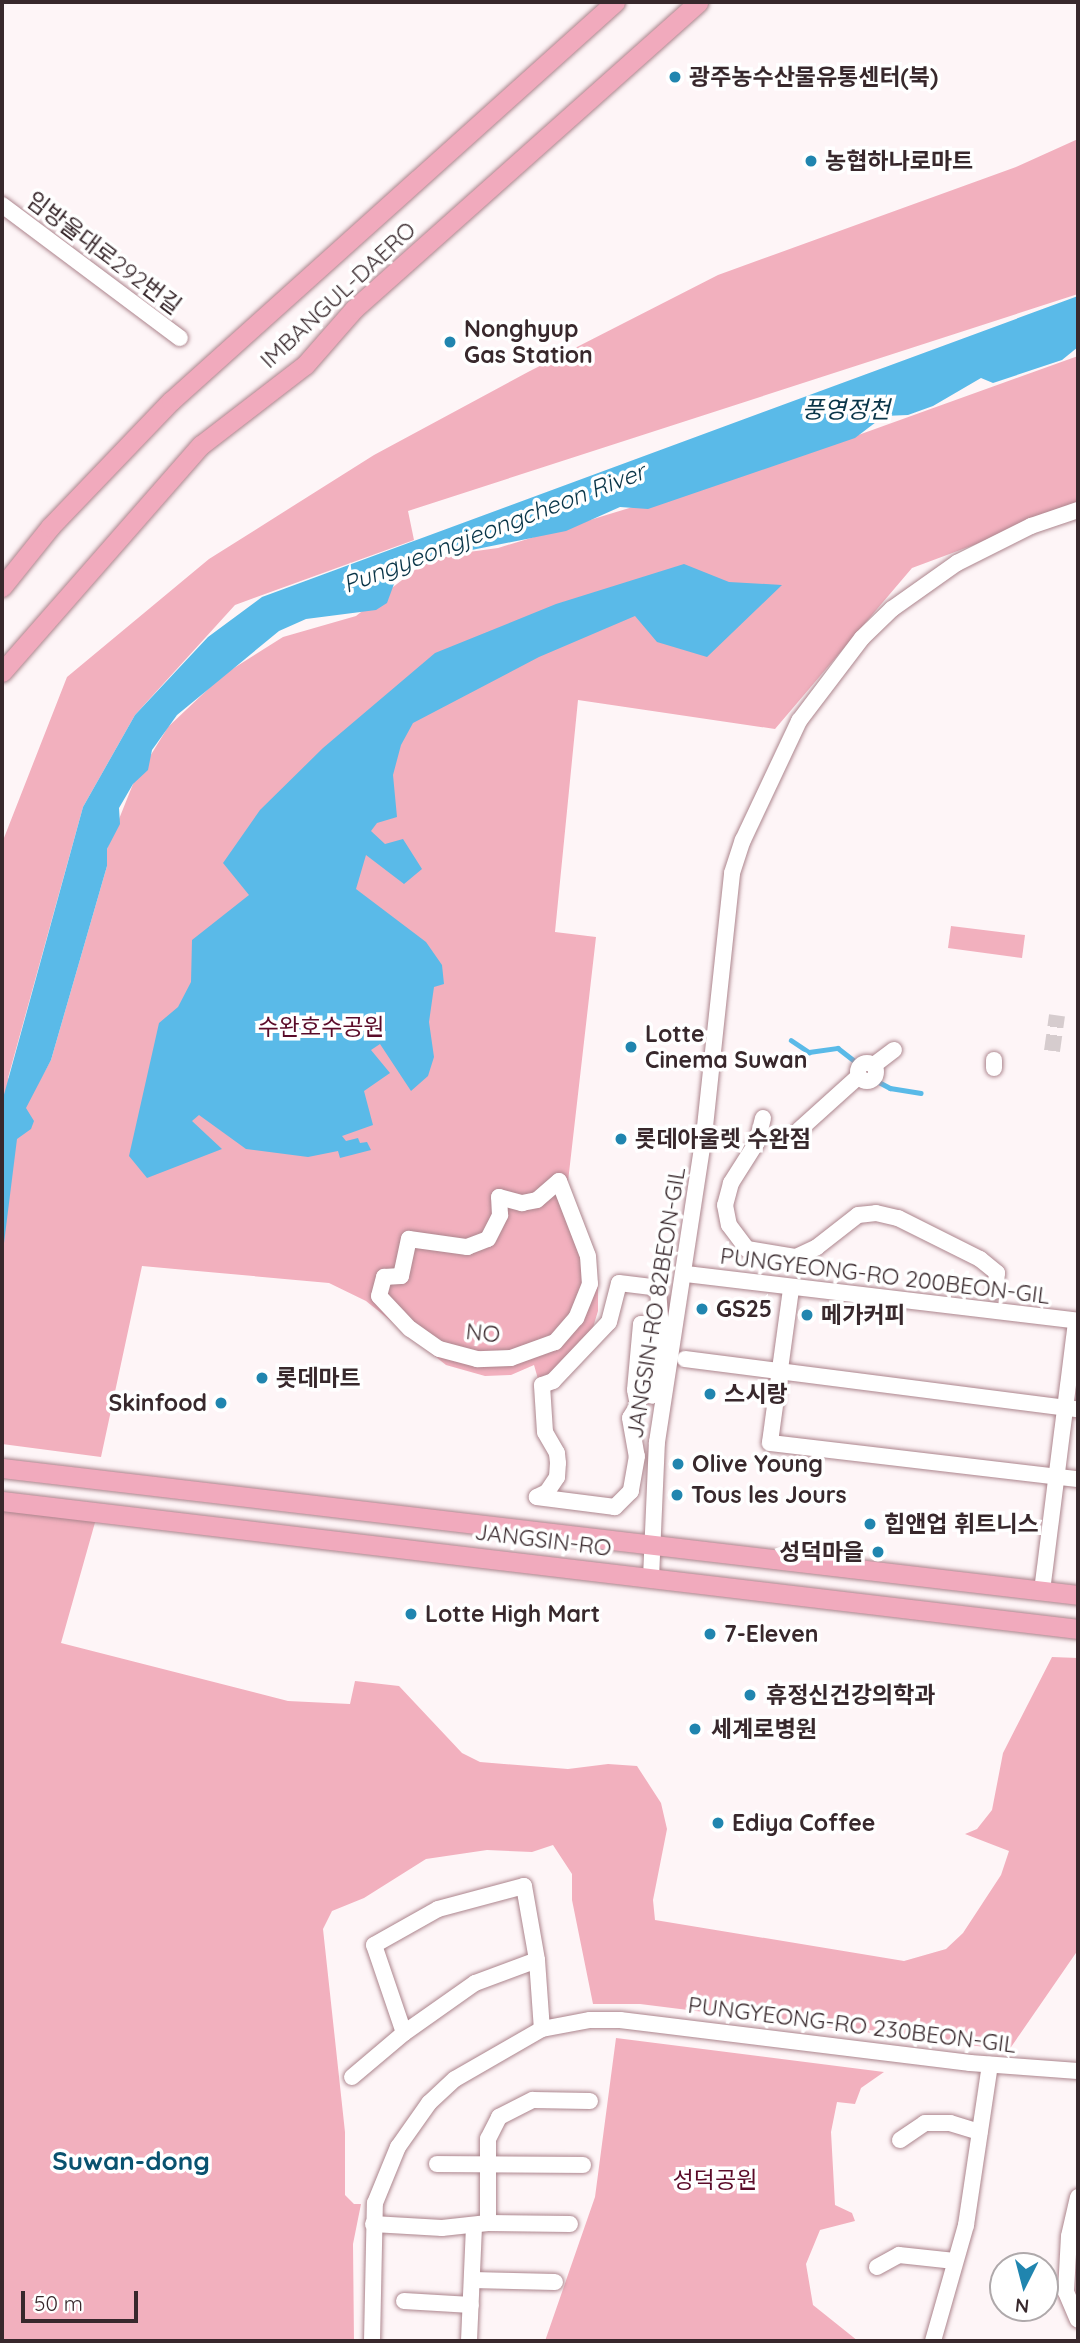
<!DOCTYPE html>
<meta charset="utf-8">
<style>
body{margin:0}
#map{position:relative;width:1080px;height:2343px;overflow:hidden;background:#fef5f7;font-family:Quicksand,"Noto Sans KR",sans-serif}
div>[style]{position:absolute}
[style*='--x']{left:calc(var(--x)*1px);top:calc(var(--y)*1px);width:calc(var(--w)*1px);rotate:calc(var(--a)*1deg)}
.green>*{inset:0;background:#f2b0be}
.water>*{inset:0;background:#5abae8}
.stream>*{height:4.5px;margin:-2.25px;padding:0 2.25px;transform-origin:2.25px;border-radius:2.25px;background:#5abae8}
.minor-tunnel>*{height:16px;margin-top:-8px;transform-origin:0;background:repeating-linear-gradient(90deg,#d6ccce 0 16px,transparent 0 24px)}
.roads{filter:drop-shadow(0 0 2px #ac858d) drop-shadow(0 0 2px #ac858d)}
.minor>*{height:16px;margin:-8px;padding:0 8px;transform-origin:8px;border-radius:8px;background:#fff}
.minor>.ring{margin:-8px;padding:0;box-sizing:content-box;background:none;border:16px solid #fff;border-radius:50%}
.major>*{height:19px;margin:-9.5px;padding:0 9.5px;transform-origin:9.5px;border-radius:9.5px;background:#f1aabd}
.dots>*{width:19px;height:19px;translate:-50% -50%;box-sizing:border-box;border:4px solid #fff;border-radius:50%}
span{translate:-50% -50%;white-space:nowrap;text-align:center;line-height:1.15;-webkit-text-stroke:7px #fff;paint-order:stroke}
.poi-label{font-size:23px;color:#38282c;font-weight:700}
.left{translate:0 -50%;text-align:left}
.right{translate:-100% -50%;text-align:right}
.street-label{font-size:23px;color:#38282c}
.park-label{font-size:23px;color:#5b0b29}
.water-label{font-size:24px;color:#093548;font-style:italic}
.quarter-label{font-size:26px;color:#09526f;font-weight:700}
.frame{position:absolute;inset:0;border:4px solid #38282c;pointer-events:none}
.north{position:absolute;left:989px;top:2252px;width:70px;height:70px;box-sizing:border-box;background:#fff;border:2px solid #afa9ab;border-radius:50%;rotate:186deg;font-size:19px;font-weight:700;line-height:28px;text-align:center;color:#38282c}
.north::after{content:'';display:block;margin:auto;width:24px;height:32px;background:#2085af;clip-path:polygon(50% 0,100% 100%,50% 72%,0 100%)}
.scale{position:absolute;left:21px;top:2291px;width:117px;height:32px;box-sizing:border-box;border:4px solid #38282c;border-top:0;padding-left:9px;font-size:21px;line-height:24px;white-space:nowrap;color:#38282c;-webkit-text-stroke:5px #fff;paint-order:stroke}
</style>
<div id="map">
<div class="green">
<i style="clip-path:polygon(1078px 139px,1078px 294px,408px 511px,414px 540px,235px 605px,135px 715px,83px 807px,8px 1078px,30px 1098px,51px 1060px,107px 866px,107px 849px,133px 784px,168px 727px,223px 675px,283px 637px,356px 616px,420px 566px,454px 554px,498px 548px,800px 456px,1078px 356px,1078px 506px,912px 568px,775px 729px,578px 700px,555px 932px,596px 937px,566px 1199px,598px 1284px,598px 1311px,591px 1334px,540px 1386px,534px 1365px,511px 1375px,485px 1376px,446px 1365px,366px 1301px,329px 1283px,142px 1266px,101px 1457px,2px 1444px,2px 843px,67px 677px,209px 559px,374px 455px,528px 372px,718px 275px,1016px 167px)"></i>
<i style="clip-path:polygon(951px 926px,1025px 935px,1022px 958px,948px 948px)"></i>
<i style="clip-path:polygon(2px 1511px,96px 1519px,61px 1643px,288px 1701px,350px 1704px,355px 1681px,399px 1686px,462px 1753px,480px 1762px,568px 1769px,608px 1764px,637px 1766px,661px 1803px,667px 1829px,653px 1900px,655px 1920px,904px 1961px,946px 1949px,963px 1933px,1001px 1875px,1009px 1851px,965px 1834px,977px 1829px,992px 1810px,1003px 1753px,1052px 1657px,1078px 1658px,1078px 1950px,1009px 2050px,640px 2004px,593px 2004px,572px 1900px,572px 1874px,553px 1845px,532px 1852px,487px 1850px,426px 1859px,364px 1898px,332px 1911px,323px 1929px,345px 2132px,345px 2195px,354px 2204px,361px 2204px,353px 2244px,354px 2341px,2px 2341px)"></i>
<i style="clip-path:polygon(616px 2038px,884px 2072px,861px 2088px,855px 2104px,837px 2102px,831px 2132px,835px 2205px,852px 2213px,855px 2221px,820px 2230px,806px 2264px,813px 2305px,858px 2341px,545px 2341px,595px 2197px)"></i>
</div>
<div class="water">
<i style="clip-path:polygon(1078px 296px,1078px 347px,1062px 360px,993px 383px,981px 378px,933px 406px,908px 415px,884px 416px,855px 438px,648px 509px,620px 507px,566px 531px,442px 556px,409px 570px,394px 584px,387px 603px,376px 610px,306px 619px,279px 631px,177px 715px,152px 750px,148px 770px,133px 784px,119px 808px,120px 824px,107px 849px,107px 866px,51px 1060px,26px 1108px,34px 1121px,31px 1129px,17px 1139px,2px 1259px,2px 1102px,83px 807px,135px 715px,208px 637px,262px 597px)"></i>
<i style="clip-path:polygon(684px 564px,729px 582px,782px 585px,707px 657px,657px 642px,635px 616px,539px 657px,413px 723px,401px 745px,393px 775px,397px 817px,377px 823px,371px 831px,385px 844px,403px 839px,422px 869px,404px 884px,366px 855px,356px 889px,426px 942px,442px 965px,444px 984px,434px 987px,429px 1022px,434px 1057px,428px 1076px,411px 1091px,380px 1044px,371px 1050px,390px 1073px,364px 1091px,373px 1125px,342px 1136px,346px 1141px,358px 1138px,360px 1143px,367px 1142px,371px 1150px,340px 1158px,338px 1151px,308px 1157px,246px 1149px,199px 1115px,192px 1121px,222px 1149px,147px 1178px,129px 1156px,159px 1023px,178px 1007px,191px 982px,192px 940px,249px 895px,223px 863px,260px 810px,323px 748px,435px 653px,556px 604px)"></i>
</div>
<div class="stream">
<i style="--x:791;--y:1040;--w:22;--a:34"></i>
<i style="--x:809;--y:1052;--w:29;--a:-8"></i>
<i style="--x:838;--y:1048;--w:24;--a:38"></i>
<i style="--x:857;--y:1063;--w:10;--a:107"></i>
<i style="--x:857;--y:1063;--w:15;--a:-11"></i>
<i style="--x:877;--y:1081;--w:16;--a:-83"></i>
<i style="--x:860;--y:1083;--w:17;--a:-7"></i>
<i style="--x:877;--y:1081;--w:15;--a:28"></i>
<i style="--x:890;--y:1088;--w:31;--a:9"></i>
</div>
<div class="minor-tunnel">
<i style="--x:1052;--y:1051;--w:36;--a:-82"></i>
</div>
<div class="roads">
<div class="minor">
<i style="--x:2;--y:205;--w:222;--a:36.8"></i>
<i class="ring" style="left:858px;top:1063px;width:2px;height:2px"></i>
<i style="--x:874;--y:1065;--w:25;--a:-37"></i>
<i style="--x:994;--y:1068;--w:8;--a:-90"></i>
<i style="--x:763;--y:1118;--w:25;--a:104"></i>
<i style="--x:757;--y:1142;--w:49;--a:122.4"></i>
<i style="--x:731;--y:1183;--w:23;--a:105"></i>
<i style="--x:725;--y:1205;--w:20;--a:79"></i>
<i style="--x:729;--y:1225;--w:30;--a:53"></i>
<i style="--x:747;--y:1249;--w:50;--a:9.3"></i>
<i style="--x:796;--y:1257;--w:23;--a:-25"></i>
<i style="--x:817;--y:1247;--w:52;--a:-38"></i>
<i style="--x:858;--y:1215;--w:18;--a:-6"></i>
<i style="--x:876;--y:1213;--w:23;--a:13"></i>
<i style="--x:898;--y:1218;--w:92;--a:26.6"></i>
<i style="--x:980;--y:1259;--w:22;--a:39"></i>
<i style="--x:997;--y:1273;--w:18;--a:96"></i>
<i style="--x:799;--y:1130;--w:81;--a:-42"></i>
<i style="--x:559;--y:1181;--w:80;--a:68.9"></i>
<i style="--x:588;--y:1256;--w:28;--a:86"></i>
<i style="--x:590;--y:1284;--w:37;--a:112"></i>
<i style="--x:576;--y:1318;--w:32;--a:131"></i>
<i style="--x:555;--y:1342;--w:47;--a:160"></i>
<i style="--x:511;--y:1358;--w:34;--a:178"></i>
<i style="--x:477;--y:1359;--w:39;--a:-165"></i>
<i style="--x:439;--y:1349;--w:35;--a:-145"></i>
<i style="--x:410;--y:1329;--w:45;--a:-133.2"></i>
<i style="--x:379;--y:1296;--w:20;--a:-75"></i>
<i style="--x:384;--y:1277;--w:17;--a:-3"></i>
<i style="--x:401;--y:1276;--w:38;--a:-78"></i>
<i style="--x:409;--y:1239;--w:59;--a:7.9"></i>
<i style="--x:467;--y:1247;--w:22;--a:-21"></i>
<i style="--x:488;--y:1239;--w:27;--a:-63"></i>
<i style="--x:500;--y:1215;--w:18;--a:-93"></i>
<i style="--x:499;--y:1197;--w:24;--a:15"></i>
<i style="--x:522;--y:1203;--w:15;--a:-11"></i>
<i style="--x:537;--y:1200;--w:29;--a:-41"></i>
<i style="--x:686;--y:1274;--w:395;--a:6.8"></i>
<i style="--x:619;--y:1283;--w:39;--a:7"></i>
<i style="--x:658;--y:1288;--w:39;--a:86"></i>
<i style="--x:661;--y:1327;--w:69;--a:97.5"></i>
<i style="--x:652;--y:1395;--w:6;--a:-171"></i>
<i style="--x:646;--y:1394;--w:69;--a:-85"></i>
<i style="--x:652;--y:1325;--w:11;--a:-175"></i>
<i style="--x:641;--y:1324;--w:66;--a:95.2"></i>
<i style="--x:635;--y:1390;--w:15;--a:79"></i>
<i style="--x:638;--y:1405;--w:15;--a:122"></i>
<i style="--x:630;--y:1418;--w:39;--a:80"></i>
<i style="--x:637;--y:1456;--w:36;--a:100"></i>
<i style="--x:631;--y:1491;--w:23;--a:135"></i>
<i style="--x:615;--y:1507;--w:79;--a:-172.7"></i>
<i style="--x:537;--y:1497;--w:11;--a:-27"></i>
<i style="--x:547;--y:1492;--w:18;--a:-56"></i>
<i style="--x:557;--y:1477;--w:14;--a:-86"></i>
<i style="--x:558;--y:1463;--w:10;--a:-96"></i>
<i style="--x:557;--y:1453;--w:24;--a:-120"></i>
<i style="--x:545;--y:1432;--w:47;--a:-93.7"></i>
<i style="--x:542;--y:1385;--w:12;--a:-20"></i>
<i style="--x:553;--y:1381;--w:81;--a:-46.5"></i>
<i style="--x:609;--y:1322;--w:40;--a:-75.6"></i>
<i style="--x:791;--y:1289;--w:155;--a:97.8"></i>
<i style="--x:770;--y:1443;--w:310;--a:6.7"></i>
<i style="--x:685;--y:1359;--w:396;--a:7.3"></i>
<i style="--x:651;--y:1578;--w:136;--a:-87.5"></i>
<i style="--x:657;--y:1442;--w:310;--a:-81.3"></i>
<i style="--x:704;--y:1136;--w:264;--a:-83.9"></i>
<i style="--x:732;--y:873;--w:35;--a:-72"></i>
<i style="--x:743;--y:840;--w:132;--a:-64.8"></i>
<i style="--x:799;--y:721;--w:104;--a:-52.8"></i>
<i style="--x:862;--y:638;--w:42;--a:-44"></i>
<i style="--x:892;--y:609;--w:80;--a:-35.3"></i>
<i style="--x:957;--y:563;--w:83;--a:-26.6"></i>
<i style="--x:1031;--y:526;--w:50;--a:-18.8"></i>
<i style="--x:1042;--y:1591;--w:272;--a:-82.8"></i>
<i style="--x:537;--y:1960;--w:66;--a:159.6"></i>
<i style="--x:475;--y:1983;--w:87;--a:144.8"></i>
<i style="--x:404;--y:2033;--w:93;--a:-108.8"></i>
<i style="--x:374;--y:1945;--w:73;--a:-29.4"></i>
<i style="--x:438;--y:1909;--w:89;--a:-15"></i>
<i style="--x:524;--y:1886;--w:75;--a:80"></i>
<i style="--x:537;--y:1960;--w:69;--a:85.9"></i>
<i style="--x:352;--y:2077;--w:68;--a:-40.2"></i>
<i style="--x:900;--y:2140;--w:30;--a:-34"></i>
<i style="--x:925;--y:2123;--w:25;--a:0"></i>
<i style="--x:950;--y:2123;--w:31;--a:17"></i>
<i style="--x:437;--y:2164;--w:146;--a:0.4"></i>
<i style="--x:1078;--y:2197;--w:40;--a:103"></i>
<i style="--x:1069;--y:2236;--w:56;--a:93.1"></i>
<i style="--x:1066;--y:2292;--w:30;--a:67"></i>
<i style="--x:488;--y:2223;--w:84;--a:-90"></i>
<i style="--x:488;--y:2139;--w:25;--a:-63"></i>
<i style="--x:499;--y:2117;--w:38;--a:-27"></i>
<i style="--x:533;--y:2100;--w:57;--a:1"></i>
<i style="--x:373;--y:2224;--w:69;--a:3.3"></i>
<i style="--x:442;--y:2228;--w:46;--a:-6.2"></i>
<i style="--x:488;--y:2223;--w:82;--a:0.7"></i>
<i style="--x:877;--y:2267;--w:25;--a:-29"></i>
<i style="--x:899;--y:2255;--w:56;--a:6.1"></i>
<i style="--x:472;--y:2280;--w:83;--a:1.4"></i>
<i style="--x:404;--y:2301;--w:67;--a:3.4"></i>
<i style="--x:372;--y:2341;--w:138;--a:-88.8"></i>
<i style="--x:375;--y:2203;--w:61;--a:-67.7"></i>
<i style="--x:398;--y:2147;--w:54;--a:-54.8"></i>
<i style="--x:429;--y:2103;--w:35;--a:-43"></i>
<i style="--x:455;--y:2079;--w:100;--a:-29.9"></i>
<i style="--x:542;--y:2029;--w:49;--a:-10.6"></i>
<i style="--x:590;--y:2020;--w:30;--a:0"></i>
<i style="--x:620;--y:2020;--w:353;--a:7"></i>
<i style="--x:970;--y:2063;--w:108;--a:4.2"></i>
<i style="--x:469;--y:2341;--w:114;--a:-87.5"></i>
<i style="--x:933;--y:2341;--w:121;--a:-74.1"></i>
<i style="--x:966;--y:2225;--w:162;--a:-81.5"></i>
</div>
<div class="major">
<i style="--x:2;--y:587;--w:77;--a:-51.3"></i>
<i style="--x:50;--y:527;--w:175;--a:-46.2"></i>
<i style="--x:171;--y:401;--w:597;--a:-41.94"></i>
<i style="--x:2;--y:672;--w:302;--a:-48.8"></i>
<i style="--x:201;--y:445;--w:131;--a:-37.6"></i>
<i style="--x:305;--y:365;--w:74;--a:-48.8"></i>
<i style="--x:354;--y:309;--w:461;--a:-41.7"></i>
<i style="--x:2;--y:1468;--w:1083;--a:6.73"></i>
<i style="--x:2;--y:1501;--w:1084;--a:6.78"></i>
</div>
</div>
<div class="dots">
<i style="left:675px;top:77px;background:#2085af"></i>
<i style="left:811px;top:161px;background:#2085af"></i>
<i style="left:450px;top:342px;background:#2085af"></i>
<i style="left:631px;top:1047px;background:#2085af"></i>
<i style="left:621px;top:1139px;background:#2085af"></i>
<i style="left:702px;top:1309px;background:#2085af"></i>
<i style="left:807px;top:1315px;background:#2085af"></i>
<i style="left:262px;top:1378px;background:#2085af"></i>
<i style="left:710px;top:1394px;background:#2085af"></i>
<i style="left:221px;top:1403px;background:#2085af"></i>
<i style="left:678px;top:1464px;background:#2085af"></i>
<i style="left:677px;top:1495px;background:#2085af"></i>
<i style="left:870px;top:1524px;background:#2085af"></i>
<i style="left:878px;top:1552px;background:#2085af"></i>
<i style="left:411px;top:1614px;background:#2085af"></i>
<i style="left:710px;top:1634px;background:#2085af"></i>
<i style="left:750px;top:1695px;background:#2085af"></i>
<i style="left:695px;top:1729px;background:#2085af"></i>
<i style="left:718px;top:1823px;background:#2085af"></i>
</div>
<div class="poi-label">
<span class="left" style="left:689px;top:77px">광주농수산물유통센터(북)</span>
<span class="left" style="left:825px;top:161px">농협하나로마트</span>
<span class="left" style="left:464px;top:342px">Nonghyup<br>Gas Station</span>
<span class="left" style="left:645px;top:1047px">Lotte<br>Cinema Suwan</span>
<span class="left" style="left:635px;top:1139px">롯데아울렛 수완점</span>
<span class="left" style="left:716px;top:1309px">GS25</span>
<span class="left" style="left:821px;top:1315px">메가커피</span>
<span class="left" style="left:276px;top:1378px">롯데마트</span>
<span class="left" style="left:724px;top:1394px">스시랑</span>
<span class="right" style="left:207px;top:1403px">Skinfood</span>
<span class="left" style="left:692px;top:1464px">Olive Young</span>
<span class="left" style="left:691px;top:1495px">Tous les Jours</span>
<span class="left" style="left:884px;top:1524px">힙앤업 휘트니스</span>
<span class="right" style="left:864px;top:1552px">성덕마을</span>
<span class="left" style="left:425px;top:1614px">Lotte High Mart</span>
<span class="left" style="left:724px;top:1634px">7-Eleven</span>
<span class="left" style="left:766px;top:1695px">휴정신건강의학과</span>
<span class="left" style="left:711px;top:1729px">세계로병원</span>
<span class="left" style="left:732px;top:1823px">Ediya Coffee</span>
</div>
<div class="street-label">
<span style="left:104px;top:253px;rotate:37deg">임방울대로292번길</span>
<span style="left:338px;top:295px;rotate:-43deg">IMBANGUL-DAERO</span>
<span style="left:885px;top:1276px;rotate:7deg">PUNGYEONG-RO 200BEON-GIL</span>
<span style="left:656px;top:1303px;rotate:-81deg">JANGSIN-RO 82BEON-GIL</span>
<span style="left:483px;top:1333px;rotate:6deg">NO</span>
<span style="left:543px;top:1540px;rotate:7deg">JANGSIN-RO</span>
<span style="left:852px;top:2025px;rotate:7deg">PUNGYEONG-RO 230BEON-GIL</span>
</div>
<div class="park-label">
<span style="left:321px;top:1027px">수완호수공원</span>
<span style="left:715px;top:2180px">성덕공원</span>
</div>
<div class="water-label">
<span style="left:846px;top:410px">풍영정천</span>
<span style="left:494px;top:528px;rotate:-21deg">Pungyeongjeongcheon River</span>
</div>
<div class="quarter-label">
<span style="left:131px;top:2161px">Suwan-dong</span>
</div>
<div class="frame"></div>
<div class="north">N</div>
<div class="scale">50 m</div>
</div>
